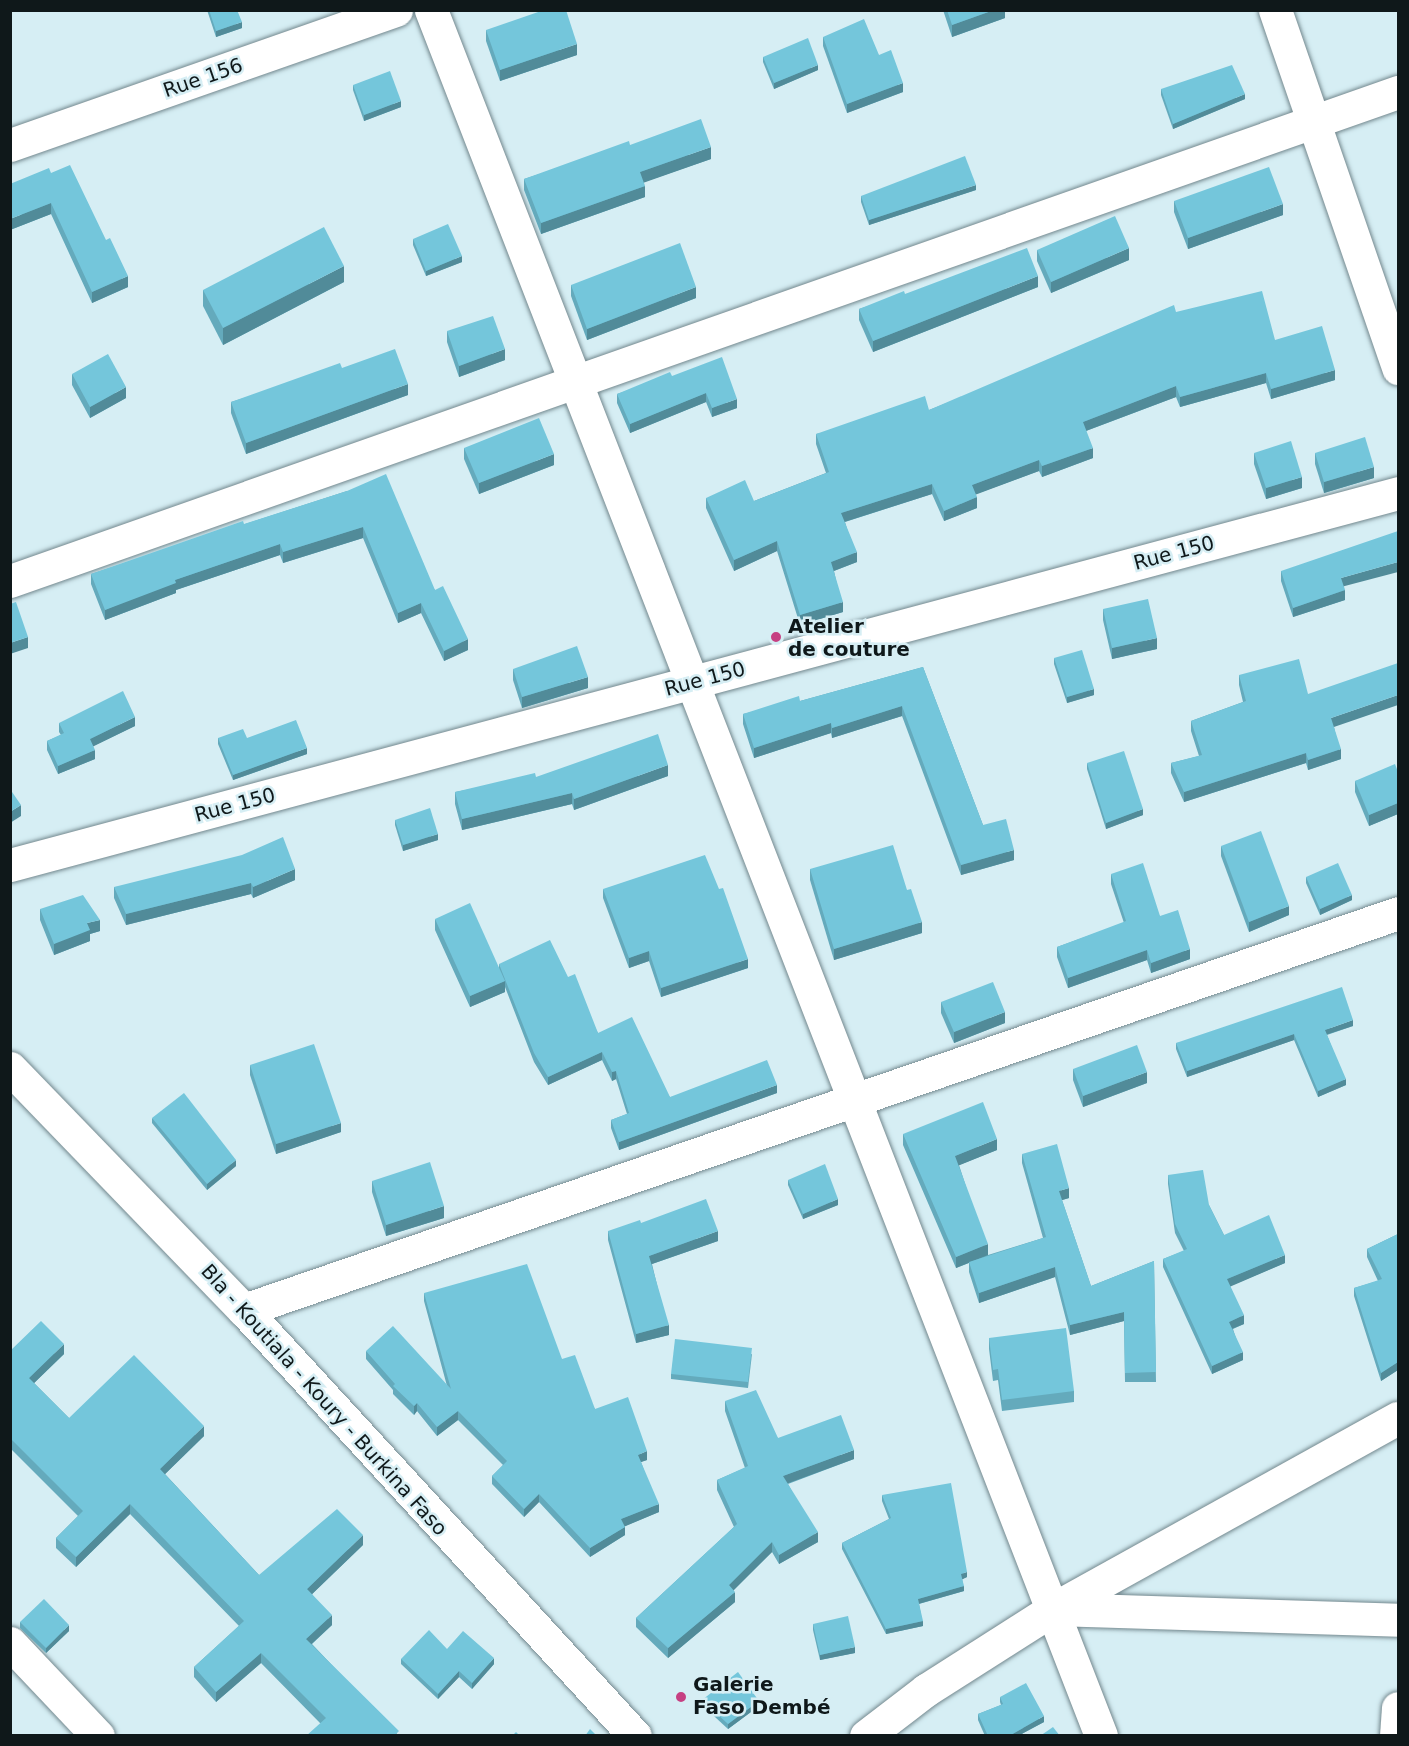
<!DOCTYPE html>
<meta charset="utf-8">
<style>
body{margin:0}
#map{position:relative;width:1409px;height:1746px;overflow:hidden;background:#d6eef4;font-family:"DejaVu Sans",sans-serif}
div>[style]{position:absolute}
[style*='--x']{left:calc(var(--x)*1px);top:calc(var(--y)*1px);width:calc(var(--w)*1px);rotate:calc(var(--a)*1deg)}
.roads{filter:drop-shadow(0 0 2px #73888e) drop-shadow(0 0 2px #73888e)}
.street>*{height:33px;margin:-16.5px;padding:0 16.5px;transform-origin:16.5px;border-radius:16.5px;background:#fff}
.primary>*{height:33px;margin:-16.5px;padding:0 16.5px;transform-origin:16.5px;border-radius:16.5px;background:#fff}
.wall>*{inset:0;background:#64aabc}
.shaded-wall>*{inset:0;background:#518b99}
.building>*{inset:0;background:#74c6db}
.dots>*{width:16px;height:16px;translate:-50% -50%;box-sizing:border-box;border:3px solid #d6eef4;border-radius:50%}
span{translate:-50% -50%;white-space:nowrap;text-align:center;line-height:1.15;-webkit-text-stroke:5px #d6eef4;paint-order:stroke}
.street-label{font-size:20px;color:#0f181a}
.poi-label{font-size:20px;color:#0f181a;font-weight:700}
.left{translate:0 -50%;text-align:left}
.frame{position:absolute;inset:0;border:12px solid #0f181a;pointer-events:none}
</style>
<div id="map">
<div class="roads">
<div class="street">
<i style="--x:431;--y:10;--w:1851;--a:68.78"></i>
<i style="--x:1275;--y:10;--w:379;--a:71"></i>
<i style="--x:10;--y:145;--w:409;--a:-19.3"></i>
<i style="--x:10;--y:581;--w:1472;--a:-19.41"></i>
<i style="--x:10;--y:865;--w:1437;--a:-15"></i>
<i style="--x:244;--y:1310;--w:1220;--a:-18.98"></i>
<i style="--x:1055;--y:1609;--w:343;--a:1.8"></i>
<i style="--x:10;--y:1643;--w:128;--a:46.6"></i>
<i style="--x:866;--y:1736;--w:76;--a:-37.5"></i>
<i style="--x:926;--y:1690;--w:151;--a:-32.5"></i>
<i style="--x:1053;--y:1609;--w:394;--a:-29"></i>
<i style="--x:1396;--y:1736;--w:28;--a:-86"></i>
</div>
<div class="primary">
<i style="--x:10;--y:1068;--w:337;--a:46"></i>
<i style="--x:244;--y:1310;--w:578;--a:47.45"></i>
</div>
</div>
<div class="wall">
<i style="clip-path:polygon(207px 10px,209px 10px,242px 28px,216px 37px)"></i>
<i style="clip-path:polygon(943px 10px,1005px 10px,1005px 18px,952px 37px)"></i>
<i style="clip-path:polygon(486px 30px,577px 55px,500px 81px,486px 41px)"></i>
<i style="clip-path:polygon(823px 37px,879px 55px,903px 92px,847px 113px,823px 46px)"></i>
<i style="clip-path:polygon(763px 57px,818px 70px,774px 89px,763px 62px)"></i>
<i style="clip-path:polygon(353px 85px,401px 107px,364px 121px,353px 90px)"></i>
<i style="clip-path:polygon(1161px 89px,1245px 99px,1173px 129px,1161px 95px)"></i>
<i style="clip-path:polygon(630px 145px,711px 159px,644px 182px,645px 197px,541px 234px,524px 190px,524px 179px)"></i>
<i style="clip-path:polygon(51px 173px,128px 287px,92px 303px,51px 214px,10px 230px)"></i>
<i style="clip-path:polygon(976px 190px,869px 225px,861px 202px,861px 196px)"></i>
<i style="clip-path:polygon(1174px 201px,1283px 215px,1188px 249px,1174px 212px)"></i>
<i style="clip-path:polygon(413px 239px,462px 262px,426px 276px,413px 245px)"></i>
<i style="clip-path:polygon(1037px 250px,1129px 260px,1051px 293px,1037px 261px)"></i>
<i style="clip-path:polygon(344px 282px,223px 345px,203px 306px,203px 290px)"></i>
<i style="clip-path:polygon(571px 285px,696px 298px,587px 340px,571px 296px)"></i>
<i style="clip-path:polygon(1038px 287px,873px 352px,859px 320px,859px 309px,905px 294px)"></i>
<i style="clip-path:polygon(1176px 312px,1275px 340px,1335px 380px,1271px 399px,1266px 383px,1180px 407px,1176px 397px,1086px 431px,1093px 458px,1042px 477px,1039px 471px,976px 494px,977px 508px,944px 521px,932px 494px,845px 522px,857px 562px,834px 571px,843px 612px,800px 625px,777px 551px,734px 571px,706px 508px,706px 498px,754px 501px,826px 473px,816px 444px,816px 434px,929px 410px)"></i>
<i style="clip-path:polygon(447px 331px,505px 360px,459px 377px,447px 342px)"></i>
<i style="clip-path:polygon(342px 368px,408px 395px,246px 454px,231px 413px,231px 402px)"></i>
<i style="clip-path:polygon(72px 374px,126px 398px,90px 418px,72px 385px)"></i>
<i style="clip-path:polygon(672px 376px,737px 408px,712px 417px,706px 402px,630px 433px,617px 403px,617px 394px)"></i>
<i style="clip-path:polygon(464px 448px,554px 465px,479px 494px,464px 459px)"></i>
<i style="clip-path:polygon(1254px 453px,1302px 488px,1266px 499px,1254px 464px)"></i>
<i style="clip-path:polygon(1315px 453px,1374px 478px,1324px 493px,1315px 464px)"></i>
<i style="clip-path:polygon(347px 491px,435px 590px,468px 650px,444px 661px,421px 613px,398px 623px,363px 538px,283px 563px,280px 555px,176px 590px,176px 593px,105px 620px,91px 584px,91px 574px)"></i>
<i style="clip-path:polygon(1281px 571px,1344px 586px,1345px 600px,1293px 617px,1281px 581px)"></i>
<i style="clip-path:polygon(1103px 609px,1157px 649px,1112px 659px,1103px 620px)"></i>
<i style="clip-path:polygon(1054px 658px,1094px 695px,1067px 703px,1054px 664px)"></i>
<i style="clip-path:polygon(923px 667px,983px 825px,1014px 860px,961px 875px,902px 716px,832px 738px,831px 733px,754px 758px,743px 724px,743px 714px,800px 701px)"></i>
<i style="clip-path:polygon(513px 669px,588px 688px,522px 708px,513px 680px)"></i>
<i style="clip-path:polygon(1239px 675px,1308px 694px,1334px 727px,1341px 759px,1308px 770px,1306px 763px,1184px 802px,1171px 773px,1171px 763px,1199px 756px,1191px 731px,1191px 721px,1243px 702px,1239px 685px)"></i>
<i style="clip-path:polygon(59px 723px,135px 726px,93px 746px,95px 759px,58px 774px,47px 750px,47px 741px,61px 735px,59px 732px)"></i>
<i style="clip-path:polygon(218px 738px,247px 738px,307px 754px,233px 780px,218px 744px)"></i>
<i style="clip-path:polygon(1087px 763px,1143px 815px,1106px 829px,1087px 769px)"></i>
<i style="clip-path:polygon(1398px 772px,1398px 814px,1369px 826px,1355px 792px,1355px 781px)"></i>
<i style="clip-path:polygon(668px 776px,574px 810px,572px 804px,462px 830px,455px 804px,455px 792px,536px 777px)"></i>
<i style="clip-path:polygon(395px 820px,438px 840px,403px 851px,395px 825px)"></i>
<i style="clip-path:polygon(1221px 846px,1289px 915px,1249px 932px,1221px 856px)"></i>
<i style="clip-path:polygon(810px 869px,907px 890px,922px 933px,834px 960px,810px 880px)"></i>
<i style="clip-path:polygon(1111px 874px,1160px 916px,1190px 959px,1151px 973px,1147px 960px,1068px 988px,1057px 957px,1057px 947px,1124px 923px,1111px 884px)"></i>
<i style="clip-path:polygon(1306px 877px,1352px 900px,1320px 915px,1306px 883px)"></i>
<i style="clip-path:polygon(295px 880px,253px 898px,251px 894px,126px 925px,114px 898px,114px 887px)"></i>
<i style="clip-path:polygon(603px 889px,748px 968px,661px 997px,649px 961px,629px 968px,603px 898px)"></i>
<i style="clip-path:polygon(40px 909px,100px 931px,90px 934px,90px 941px,54px 955px,40px 920px)"></i>
<i style="clip-path:polygon(435px 919px,499px 968px,499px 964px,568px 977px,598px 1033px,670px 1097px,777px 1093px,619px 1150px,611px 1128px,611px 1120px,627px 1114px,616px 1079px,612px 1081px,602px 1060px,548px 1085px,534px 1062px,505px 987px,505px 992px,470px 1007px,435px 930px)"></i>
<i style="clip-path:polygon(941px 1002px,1005px 1023px,954px 1043px,941px 1013px)"></i>
<i style="clip-path:polygon(1353px 1026px,1327px 1035px,1346px 1085px,1318px 1097px,1294px 1040px,1187px 1077px,1176px 1049px,1176px 1043px)"></i>
<i style="clip-path:polygon(250px 1065px,341px 1132px,276px 1154px,250px 1075px)"></i>
<i style="clip-path:polygon(1073px 1069px,1147px 1083px,1083px 1107px,1073px 1080px)"></i>
<i style="clip-path:polygon(152px 1118px,236px 1166px,207px 1190px,152px 1123px)"></i>
<i style="clip-path:polygon(903px 1134px,997px 1150px,959px 1165px,988px 1255px,1043px 1238px,1022px 1163px,1022px 1154px,1069px 1198px,1062px 1200px,1091px 1286px,1154px 1261px,1156px 1382px,1125px 1382px,1124px 1321px,1070px 1335px,1055px 1277px,979px 1303px,969px 1272px,969px 1263px,956px 1268px,903px 1145px)"></i>
<i style="clip-path:polygon(1168px 1175px,1209px 1205px,1224px 1235px,1285px 1263px,1230px 1286px,1244px 1324px,1233px 1329px,1243px 1360px,1212px 1374px,1163px 1267px,1163px 1259px,1184px 1251px,1175px 1233px,1168px 1184px)"></i>
<i style="clip-path:polygon(788px 1180px,838px 1205px,803px 1219px,788px 1185px)"></i>
<i style="clip-path:polygon(372px 1181px,444px 1218px,386px 1236px,372px 1192px)"></i>
<i style="clip-path:polygon(608px 1231px,718px 1241px,652px 1264px,669px 1335px,636px 1343px,608px 1240px)"></i>
<i style="clip-path:polygon(1398px 1234px,1398px 1370px,1381px 1381px,1354px 1296px,1354px 1288px,1378px 1281px,1367px 1257px,1367px 1249px)"></i>
<i style="clip-path:polygon(424px 1293px,562px 1359px,595px 1409px,647px 1460px,641px 1462px,659px 1512px,625px 1526px,625px 1535px,590px 1557px,539px 1502px,524px 1517px,492px 1484px,492px 1476px,503px 1465px,458px 1420px,437px 1436px,417px 1411px,414px 1415px,393px 1394px,393px 1390px,366px 1359px,366px 1351px,447px 1386px,424px 1301px)"></i>
<i style="clip-path:polygon(989px 1338px,1074px 1391px,1074px 1402px,1002px 1411px,998px 1380px,993px 1381px,989px 1349px)"></i>
<i style="clip-path:polygon(10px 1351px,64px 1354px,34px 1383px,69px 1418px,204px 1436px,165px 1474px,259px 1575px,363px 1545px,312px 1594px,332px 1625px,312px 1644px,399px 1736px,320px 1723px,261px 1663px,216px 1702px,194px 1677px,194px 1667px,239px 1626px,130px 1514px,76px 1567px,56px 1548px,56px 1538px,78px 1516px,10px 1448px)"></i>
<i style="clip-path:polygon(752px 1354px,748px 1388px,671px 1379px,671px 1374px)"></i>
<i style="clip-path:polygon(725px 1401px,778px 1438px,854px 1459px,788px 1484px,818px 1542px,779px 1564px,772px 1552px,733px 1590px,735px 1602px,668px 1658px,636px 1627px,636px 1618px,734px 1527px,717px 1490px,717px 1480px,745px 1468px,725px 1411px)"></i>
<i style="clip-path:polygon(882px 1495px,967px 1577px,962px 1579px,964px 1591px,919px 1604px,923px 1626px,886px 1634px,842px 1549px,842px 1543px,889px 1519px,882px 1501px)"></i>
<i style="clip-path:polygon(20px 1622px,69px 1631px,46px 1653px,20px 1628px)"></i>
<i style="clip-path:polygon(813px 1624px,855px 1653px,820px 1660px,813px 1630px)"></i>
<i style="clip-path:polygon(447px 1649px,494px 1664px,472px 1689px,459px 1677px,438px 1699px,401px 1664px,401px 1659px)"></i>
<i style="clip-path:polygon(1000px 1697px,1044px 1722px,1018px 1736px,985px 1736px,978px 1720px,978px 1714px,1001px 1705px,1000px 1702px)"></i>
<i style="clip-path:polygon(702px 1700px,759px 1706px,728px 1729px,702px 1705px)"></i>
</div>
<div class="shaded-wall">
<i style="clip-path:polygon(994px 10px,1005px 10px,1005px 18px,952px 37px,952px 25px)"></i>
<i style="clip-path:polygon(242px 22px,242px 28px,216px 37px,216px 31px)"></i>
<i style="clip-path:polygon(577px 44px,577px 55px,500px 81px,500px 70px)"></i>
<i style="clip-path:polygon(818px 65px,818px 70px,774px 89px,774px 83px)"></i>
<i style="clip-path:polygon(903px 83px,903px 92px,847px 113px,847px 104px)"></i>
<i style="clip-path:polygon(1245px 94px,1245px 99px,1173px 129px,1173px 124px)"></i>
<i style="clip-path:polygon(401px 101px,401px 107px,364px 121px,364px 115px)"></i>
<i style="clip-path:polygon(711px 147px,711px 159px,640px 184px,640px 172px)"></i>
<i style="clip-path:polygon(976px 185px,976px 190px,869px 225px,869px 220px)"></i>
<i style="clip-path:polygon(645px 186px,645px 197px,541px 234px,541px 223px)"></i>
<i style="clip-path:polygon(51px 203px,51px 214px,10px 230px,10px 219px)"></i>
<i style="clip-path:polygon(1283px 204px,1283px 215px,1188px 249px,1188px 238px)"></i>
<i style="clip-path:polygon(1129px 248px,1129px 260px,1051px 293px,1051px 282px)"></i>
<i style="clip-path:polygon(462px 256px,462px 262px,426px 276px,426px 271px)"></i>
<i style="clip-path:polygon(344px 266px,344px 282px,223px 345px,223px 328px)"></i>
<i style="clip-path:polygon(128px 276px,128px 287px,92px 303px,92px 292px)"></i>
<i style="clip-path:polygon(1038px 276px,1038px 287px,873px 352px,873px 341px)"></i>
<i style="clip-path:polygon(696px 287px,696px 298px,587px 340px,587px 329px)"></i>
<i style="clip-path:polygon(505px 349px,505px 360px,459px 377px,459px 366px)"></i>
<i style="clip-path:polygon(1335px 370px,1335px 380px,1271px 399px,1271px 389px)"></i>
<i style="clip-path:polygon(1266px 373px,1266px 383px,1180px 407px,1180px 397px)"></i>
<i style="clip-path:polygon(408px 384px,408px 395px,246px 454px,246px 443px)"></i>
<i style="clip-path:polygon(1176px 386px,1176px 397px,1083px 432px,1083px 422px)"></i>
<i style="clip-path:polygon(126px 387px,126px 398px,90px 418px,90px 407px)"></i>
<i style="clip-path:polygon(706px 393px,706px 402px,630px 433px,630px 424px)"></i>
<i style="clip-path:polygon(737px 399px,737px 408px,712px 417px,712px 408px)"></i>
<i style="clip-path:polygon(1093px 448px,1093px 458px,1042px 477px,1042px 466px)"></i>
<i style="clip-path:polygon(554px 454px,554px 465px,479px 494px,479px 483px)"></i>
<i style="clip-path:polygon(1039px 460px,1039px 471px,972px 496px,972px 485px)"></i>
<i style="clip-path:polygon(1374px 467px,1374px 478px,1324px 493px,1324px 482px)"></i>
<i style="clip-path:polygon(1302px 477px,1302px 488px,1266px 499px,1266px 488px)"></i>
<i style="clip-path:polygon(932px 484px,932px 494px,841px 523px,841px 513px)"></i>
<i style="clip-path:polygon(977px 497px,977px 508px,944px 521px,944px 511px)"></i>
<i style="clip-path:polygon(363px 527px,363px 538px,283px 563px,283px 552px)"></i>
<i style="clip-path:polygon(777px 541px,777px 551px,734px 571px,734px 560px)"></i>
<i style="clip-path:polygon(280px 544px,280px 555px,176px 590px,176px 593px,105px 620px,105px 610px,175px 580px)"></i>
<i style="clip-path:polygon(857px 552px,857px 562px,831px 572px,831px 562px)"></i>
<i style="clip-path:polygon(1398px 562px,1398px 572px,1341px 587px,1341px 578px)"></i>
<i style="clip-path:polygon(1345px 590px,1345px 600px,1293px 617px,1293px 608px)"></i>
<i style="clip-path:polygon(843px 602px,843px 612px,800px 625px,800px 615px)"></i>
<i style="clip-path:polygon(421px 603px,421px 613px,398px 623px,398px 613px)"></i>
<i style="clip-path:polygon(28px 637px,28px 648px,10px 654px,10px 643px)"></i>
<i style="clip-path:polygon(1157px 638px,1157px 649px,1112px 659px,1112px 648px)"></i>
<i style="clip-path:polygon(468px 639px,468px 650px,444px 661px,444px 651px)"></i>
<i style="clip-path:polygon(588px 677px,588px 688px,522px 708px,522px 697px)"></i>
<i style="clip-path:polygon(1094px 689px,1094px 695px,1067px 703px,1067px 697px)"></i>
<i style="clip-path:polygon(1398px 695px,1398px 705px,1331px 728px,1331px 718px)"></i>
<i style="clip-path:polygon(902px 706px,902px 716px,832px 738px,832px 728px)"></i>
<i style="clip-path:polygon(135px 717px,135px 726px,90px 748px,90px 739px)"></i>
<i style="clip-path:polygon(831px 723px,831px 733px,754px 758px,754px 748px)"></i>
<i style="clip-path:polygon(307px 748px,307px 754px,233px 780px,233px 775px)"></i>
<i style="clip-path:polygon(1341px 749px,1341px 759px,1308px 770px,1308px 760px)"></i>
<i style="clip-path:polygon(95px 750px,95px 759px,58px 774px,58px 766px)"></i>
<i style="clip-path:polygon(1306px 753px,1306px 763px,1184px 802px,1184px 792px)"></i>
<i style="clip-path:polygon(668px 765px,668px 776px,574px 810px,574px 799px)"></i>
<i style="clip-path:polygon(572px 793px,572px 804px,462px 830px,462px 819px)"></i>
<i style="clip-path:polygon(1398px 803px,1398px 814px,1369px 826px,1369px 815px)"></i>
<i style="clip-path:polygon(21px 805px,21px 816px,10px 823px,10px 812px)"></i>
<i style="clip-path:polygon(1143px 809px,1143px 815px,1106px 829px,1106px 823px)"></i>
<i style="clip-path:polygon(438px 834px,438px 840px,403px 851px,403px 845px)"></i>
<i style="clip-path:polygon(1014px 850px,1014px 860px,961px 875px,961px 865px)"></i>
<i style="clip-path:polygon(295px 869px,295px 880px,253px 898px,253px 887px)"></i>
<i style="clip-path:polygon(251px 883px,251px 894px,126px 925px,126px 914px)"></i>
<i style="clip-path:polygon(1352px 895px,1352px 900px,1320px 915px,1320px 909px)"></i>
<i style="clip-path:polygon(1289px 906px,1289px 915px,1249px 932px,1249px 922px)"></i>
<i style="clip-path:polygon(100px 920px,100px 931px,90px 934px,90px 941px,54px 955px,54px 944px,87px 923px)"></i>
<i style="clip-path:polygon(922px 922px,922px 933px,834px 960px,834px 949px)"></i>
<i style="clip-path:polygon(1190px 949px,1190px 959px,1151px 973px,1151px 963px)"></i>
<i style="clip-path:polygon(1147px 950px,1147px 960px,1068px 988px,1068px 978px)"></i>
<i style="clip-path:polygon(649px 951px,649px 961px,629px 968px,629px 958px)"></i>
<i style="clip-path:polygon(748px 959px,748px 968px,661px 997px,661px 988px)"></i>
<i style="clip-path:polygon(505px 981px,505px 992px,470px 1007px,470px 996px)"></i>
<i style="clip-path:polygon(1005px 1012px,1005px 1023px,954px 1043px,954px 1032px)"></i>
<i style="clip-path:polygon(1353px 1020px,1353px 1026px,1325px 1035px,1325px 1030px)"></i>
<i style="clip-path:polygon(1294px 1034px,1294px 1040px,1187px 1077px,1187px 1071px)"></i>
<i style="clip-path:polygon(602px 1052px,602px 1060px,548px 1085px,548px 1077px)"></i>
<i style="clip-path:polygon(616px 1071px,616px 1079px,612px 1081px,612px 1072px)"></i>
<i style="clip-path:polygon(1147px 1072px,1147px 1083px,1083px 1107px,1083px 1096px)"></i>
<i style="clip-path:polygon(1346px 1079px,1346px 1085px,1318px 1097px,1318px 1091px)"></i>
<i style="clip-path:polygon(777px 1085px,777px 1093px,619px 1150px,619px 1142px)"></i>
<i style="clip-path:polygon(341px 1123px,341px 1132px,276px 1154px,276px 1144px)"></i>
<i style="clip-path:polygon(997px 1139px,997px 1150px,955px 1167px,955px 1156px)"></i>
<i style="clip-path:polygon(236px 1160px,236px 1166px,207px 1190px,207px 1184px)"></i>
<i style="clip-path:polygon(1069px 1188px,1069px 1198px,1059px 1201px,1059px 1191px)"></i>
<i style="clip-path:polygon(838px 1199px,838px 1205px,803px 1219px,803px 1214px)"></i>
<i style="clip-path:polygon(444px 1206px,444px 1218px,386px 1236px,386px 1225px)"></i>
<i style="clip-path:polygon(718px 1231px,718px 1241px,649px 1265px,649px 1256px)"></i>
<i style="clip-path:polygon(988px 1244px,988px 1255px,956px 1268px,956px 1257px)"></i>
<i style="clip-path:polygon(1285px 1255px,1285px 1263px,1227px 1288px,1227px 1279px)"></i>
<i style="clip-path:polygon(1055px 1267px,1055px 1277px,979px 1303px,979px 1293px)"></i>
<i style="clip-path:polygon(1124px 1312px,1124px 1321px,1070px 1335px,1070px 1325px)"></i>
<i style="clip-path:polygon(1244px 1315px,1244px 1324px,1229px 1330px,1229px 1322px)"></i>
<i style="clip-path:polygon(669px 1325px,669px 1335px,636px 1343px,636px 1334px)"></i>
<i style="clip-path:polygon(64px 1344px,64px 1354px,29px 1388px,29px 1378px)"></i>
<i style="clip-path:polygon(1243px 1352px,1243px 1360px,1212px 1374px,1212px 1366px)"></i>
<i style="clip-path:polygon(1398px 1362px,1398px 1370px,1381px 1381px,1381px 1373px)"></i>
<i style="clip-path:polygon(417px 1403px,417px 1411px,414px 1415px,414px 1406px)"></i>
<i style="clip-path:polygon(458px 1411px,458px 1420px,437px 1436px,437px 1427px)"></i>
<i style="clip-path:polygon(204px 1426px,204px 1436px,160px 1479px,160px 1469px)"></i>
<i style="clip-path:polygon(854px 1450px,854px 1459px,783px 1485px,783px 1476px)"></i>
<i style="clip-path:polygon(647px 1451px,647px 1460px,638px 1463px,638px 1455px)"></i>
<i style="clip-path:polygon(539px 1494px,539px 1502px,524px 1517px,524px 1509px)"></i>
<i style="clip-path:polygon(130px 1504px,130px 1514px,76px 1567px,76px 1557px)"></i>
<i style="clip-path:polygon(659px 1504px,659px 1512px,621px 1528px,621px 1519px)"></i>
<i style="clip-path:polygon(625px 1527px,625px 1535px,590px 1557px,590px 1548px)"></i>
<i style="clip-path:polygon(818px 1532px,818px 1542px,779px 1564px,779px 1555px)"></i>
<i style="clip-path:polygon(363px 1535px,363px 1545px,307px 1599px,307px 1589px)"></i>
<i style="clip-path:polygon(772px 1542px,772px 1552px,729px 1595px,729px 1585px)"></i>
<i style="clip-path:polygon(967px 1572px,967px 1577px,961px 1580px,961px 1574px)"></i>
<i style="clip-path:polygon(964px 1586px,964px 1591px,918px 1604px,918px 1599px)"></i>
<i style="clip-path:polygon(735px 1592px,735px 1602px,668px 1658px,668px 1648px)"></i>
<i style="clip-path:polygon(332px 1615px,332px 1625px,306px 1649px,306px 1639px)"></i>
<i style="clip-path:polygon(923px 1621px,923px 1626px,886px 1634px,886px 1629px)"></i>
<i style="clip-path:polygon(69px 1625px,69px 1631px,46px 1653px,46px 1648px)"></i>
<i style="clip-path:polygon(855px 1647px,855px 1653px,820px 1660px,820px 1655px)"></i>
<i style="clip-path:polygon(261px 1653px,261px 1663px,216px 1702px,216px 1692px)"></i>
<i style="clip-path:polygon(494px 1658px,494px 1664px,472px 1689px,472px 1683px)"></i>
<i style="clip-path:polygon(459px 1671px,459px 1677px,438px 1699px,438px 1694px)"></i>
<i style="clip-path:polygon(759px 1701px,759px 1706px,728px 1729px,728px 1724px)"></i>
<i style="clip-path:polygon(1044px 1716px,1044px 1722px,1018px 1736px,1009px 1736px)"></i>
</div>
<div class="building">
<i style="clip-path:polygon(209px 10px,237px 10px,242px 22px,216px 31px)"></i>
<i style="clip-path:polygon(544px 10px,566px 10px,577px 44px,500px 70px,486px 30px)"></i>
<i style="clip-path:polygon(947px 10px,994px 10px,952px 25px)"></i>
<i style="clip-path:polygon(864px 19px,879px 55px,891px 50px,903px 83px,847px 104px,823px 37px)"></i>
<i style="clip-path:polygon(808px 38px,818px 65px,774px 83px,763px 57px)"></i>
<i style="clip-path:polygon(1232px 65px,1245px 94px,1173px 124px,1161px 89px)"></i>
<i style="clip-path:polygon(390px 71px,401px 101px,364px 115px,353px 85px)"></i>
<i style="clip-path:polygon(701px 119px,711px 147px,640px 172px,645px 186px,541px 223px,524px 179px,629px 141px,630px 145px)"></i>
<i style="clip-path:polygon(965px 156px,976px 185px,869px 220px,861px 196px)"></i>
<i style="clip-path:polygon(70px 165px,106px 240px,110px 238px,128px 276px,92px 292px,51px 203px,10px 219px,10px 184px,49px 168px,51px 173px)"></i>
<i style="clip-path:polygon(1269px 167px,1283px 204px,1188px 238px,1174px 201px)"></i>
<i style="clip-path:polygon(1115px 216px,1129px 248px,1051px 282px,1037px 250px)"></i>
<i style="clip-path:polygon(448px 224px,462px 256px,426px 271px,413px 239px)"></i>
<i style="clip-path:polygon(324px 227px,344px 266px,223px 328px,203px 290px)"></i>
<i style="clip-path:polygon(680px 243px,696px 287px,587px 329px,571px 285px)"></i>
<i style="clip-path:polygon(1027px 248px,1038px 276px,873px 341px,859px 309px,904px 291px,905px 294px)"></i>
<i style="clip-path:polygon(1262px 291px,1275px 340px,1322px 326px,1335px 370px,1271px 389px,1266px 373px,1180px 397px,1176px 386px,1083px 422px,1093px 448px,1042px 466px,1039px 460px,972px 485px,977px 497px,944px 511px,932px 484px,841px 513px,857px 552px,831px 562px,843px 602px,800px 615px,777px 541px,734px 560px,706px 498px,745px 480px,754px 501px,829px 472px,816px 434px,925px 396px,929px 410px,1174px 305px,1176px 312px)"></i>
<i style="clip-path:polygon(493px 316px,505px 349px,459px 366px,447px 331px)"></i>
<i style="clip-path:polygon(395px 349px,408px 384px,246px 443px,231px 402px,340px 363px,342px 368px)"></i>
<i style="clip-path:polygon(108px 354px,126px 387px,90px 407px,72px 374px)"></i>
<i style="clip-path:polygon(722px 357px,737px 399px,712px 408px,706px 393px,630px 424px,617px 394px,670px 372px,672px 376px)"></i>
<i style="clip-path:polygon(539px 418px,554px 454px,479px 483px,464px 448px)"></i>
<i style="clip-path:polygon(1365px 437px,1374px 467px,1324px 482px,1315px 453px)"></i>
<i style="clip-path:polygon(1291px 441px,1302px 477px,1266px 488px,1254px 453px)"></i>
<i style="clip-path:polygon(386px 474px,435px 590px,443px 586px,468px 639px,444px 651px,421px 603px,398px 613px,363px 527px,283px 552px,280px 544px,175px 580px,176px 583px,105px 610px,91px 574px,243px 521px,244px 524px,347px 491px)"></i>
<i style="clip-path:polygon(1398px 531px,1398px 562px,1341px 578px,1345px 590px,1293px 608px,1281px 571px)"></i>
<i style="clip-path:polygon(1148px 599px,1157px 638px,1112px 648px,1103px 609px)"></i>
<i style="clip-path:polygon(16px 602px,28px 637px,10px 643px,10px 604px)"></i>
<i style="clip-path:polygon(577px 646px,588px 677px,522px 697px,513px 669px)"></i>
<i style="clip-path:polygon(1082px 650px,1094px 689px,1067px 697px,1054px 658px)"></i>
<i style="clip-path:polygon(1299px 659px,1308px 694px,1398px 663px,1398px 695px,1331px 718px,1341px 749px,1308px 760px,1306px 753px,1184px 792px,1171px 763px,1202px 755px,1191px 721px,1246px 701px,1239px 675px)"></i>
<i style="clip-path:polygon(923px 667px,983px 825px,1006px 819px,1014px 850px,961px 865px,902px 706px,832px 728px,831px 723px,754px 748px,743px 714px,799px 696px,800px 701px)"></i>
<i style="clip-path:polygon(123px 691px,135px 717px,90px 739px,95px 750px,58px 766px,47px 741px,64px 733px,59px 723px)"></i>
<i style="clip-path:polygon(296px 720px,307px 748px,233px 775px,218px 738px,243px 729px,247px 738px)"></i>
<i style="clip-path:polygon(658px 734px,668px 765px,574px 799px,572px 793px,462px 819px,455px 792px,535px 773px,536px 777px)"></i>
<i style="clip-path:polygon(1124px 751px,1143px 809px,1106px 823px,1087px 763px)"></i>
<i style="clip-path:polygon(1395px 764px,1398px 772px,1398px 803px,1369px 815px,1355px 781px)"></i>
<i style="clip-path:polygon(10px 789px,21px 805px,10px 812px)"></i>
<i style="clip-path:polygon(430px 808px,438px 834px,403px 845px,395px 820px)"></i>
<i style="clip-path:polygon(1261px 831px,1289px 906px,1249px 922px,1221px 846px)"></i>
<i style="clip-path:polygon(283px 837px,295px 869px,253px 887px,251px 883px,126px 914px,114px 887px,242px 855px)"></i>
<i style="clip-path:polygon(893px 845px,907px 890px,911px 889px,922px 922px,834px 949px,810px 869px)"></i>
<i style="clip-path:polygon(705px 855px,719px 889px,723px 888px,748px 959px,661px 988px,649px 951px,629px 958px,603px 889px)"></i>
<i style="clip-path:polygon(1143px 863px,1160px 916px,1178px 910px,1190px 949px,1151px 963px,1147px 950px,1068px 978px,1057px 947px,1126px 921px,1111px 874px)"></i>
<i style="clip-path:polygon(1338px 863px,1352px 895px,1320px 909px,1306px 877px)"></i>
<i style="clip-path:polygon(83px 895px,100px 920px,87px 923px,90px 930px,54px 944px,40px 909px)"></i>
<i style="clip-path:polygon(470px 903px,505px 981px,470px 996px,435px 919px)"></i>
<i style="clip-path:polygon(550px 940px,568px 977px,575px 974px,598px 1033px,632px 1017px,670px 1097px,767px 1060px,777px 1085px,619px 1142px,611px 1120px,629px 1113px,616px 1071px,612px 1072px,602px 1052px,548px 1077px,534px 1053px,499px 964px)"></i>
<i style="clip-path:polygon(993px 982px,1005px 1012px,954px 1032px,941px 1002px)"></i>
<i style="clip-path:polygon(1342px 987px,1353px 1020px,1325px 1030px,1346px 1079px,1318px 1091px,1294px 1034px,1187px 1071px,1176px 1043px)"></i>
<i style="clip-path:polygon(314px 1044px,341px 1123px,276px 1144px,250px 1065px)"></i>
<i style="clip-path:polygon(1137px 1045px,1147px 1072px,1083px 1096px,1073px 1069px)"></i>
<i style="clip-path:polygon(184px 1093px,236px 1160px,207px 1184px,152px 1118px)"></i>
<i style="clip-path:polygon(983px 1102px,997px 1139px,955px 1156px,988px 1244px,956px 1257px,903px 1134px)"></i>
<i style="clip-path:polygon(1057px 1144px,1069px 1188px,1059px 1191px,1091px 1286px,1154px 1261px,1156px 1372px,1125px 1373px,1124px 1312px,1070px 1325px,1055px 1267px,979px 1293px,969px 1262px,1046px 1237px,1022px 1154px)"></i>
<i style="clip-path:polygon(430px 1162px,444px 1206px,386px 1225px,372px 1181px)"></i>
<i style="clip-path:polygon(825px 1164px,838px 1199px,803px 1214px,788px 1180px)"></i>
<i style="clip-path:polygon(1203px 1170px,1209px 1205px,1224px 1235px,1269px 1215px,1285px 1255px,1227px 1279px,1244px 1315px,1229px 1322px,1243px 1352px,1212px 1366px,1163px 1259px,1187px 1249px,1175px 1224px,1168px 1175px)"></i>
<i style="clip-path:polygon(706px 1199px,718px 1231px,649px 1256px,669px 1325px,636px 1334px,608px 1231px,640px 1220px,641px 1223px)"></i>
<i style="clip-path:polygon(1398px 1234px,1398px 1362px,1381px 1373px,1354px 1288px,1382px 1279px,1367px 1249px)"></i>
<i style="clip-path:polygon(527px 1264px,562px 1359px,575px 1355px,595px 1409px,628px 1397px,647px 1451px,638px 1455px,659px 1504px,621px 1519px,625px 1527px,590px 1548px,539px 1494px,524px 1509px,492px 1476px,507px 1461px,458px 1411px,437px 1427px,417px 1403px,414px 1406px,393px 1386px,395px 1384px,366px 1351px,393px 1326px,451px 1389px,424px 1293px)"></i>
<i style="clip-path:polygon(41px 1321px,64px 1344px,29px 1378px,69px 1418px,134px 1355px,204px 1426px,160px 1469px,259px 1575px,337px 1509px,363px 1535px,307px 1589px,332px 1615px,306px 1639px,399px 1731px,394px 1736px,306px 1736px,326px 1718px,261px 1653px,216px 1692px,194px 1667px,244px 1621px,130px 1504px,76px 1557px,56px 1538px,83px 1511px,10px 1438px,10px 1351px)"></i>
<i style="clip-path:polygon(1066px 1328px,1074px 1391px,1002px 1400px,998px 1369px,993px 1370px,989px 1338px)"></i>
<i style="clip-path:polygon(675px 1339px,752px 1348px,748px 1382px,671px 1374px)"></i>
<i style="clip-path:polygon(756px 1390px,778px 1438px,841px 1415px,854px 1450px,783px 1476px,818px 1532px,779px 1555px,772px 1542px,729px 1585px,735px 1592px,668px 1648px,636px 1618px,737px 1524px,717px 1480px,748px 1466px,725px 1401px)"></i>
<i style="clip-path:polygon(951px 1483px,967px 1572px,961px 1574px,964px 1586px,918px 1599px,923px 1621px,886px 1629px,842px 1543px,891px 1518px,882px 1495px)"></i>
<i style="clip-path:polygon(44px 1599px,69px 1625px,46px 1648px,20px 1622px)"></i>
<i style="clip-path:polygon(848px 1616px,855px 1647px,820px 1655px,813px 1624px)"></i>
<i style="clip-path:polygon(429px 1630px,447px 1649px,463px 1631px,494px 1658px,472px 1683px,459px 1671px,438px 1694px,401px 1659px)"></i>
<i style="clip-path:polygon(738px 1672px,759px 1701px,728px 1724px,702px 1700px)"></i>
<i style="clip-path:polygon(1026px 1683px,1044px 1716px,1009px 1736px,988px 1736px,978px 1714px,1003px 1704px,1000px 1697px)"></i>
<i style="clip-path:polygon(1053px 1727px,1060px 1736px,1040px 1736px)"></i>
<i style="clip-path:polygon(590px 1729px,597px 1736px,585px 1736px)"></i>
<i style="clip-path:polygon(516px 1732px,520px 1736px,512px 1736px)"></i>
</div>
<div class="dots">
<i style="left:776px;top:637px;background:#c64082"></i>
<i style="left:681px;top:1697px;background:#c64082"></i>
</div>
<div class="street-label">
<span style="left:203px;top:78px;rotate:-19deg">Rue 156</span>
<span style="left:1174px;top:553px;rotate:-15deg">Rue 150</span>
<span style="left:705px;top:679px;rotate:-15deg">Rue 150</span>
<span style="left:235px;top:805px;rotate:-15deg">Rue 150</span>
<span style="left:324px;top:1400px;rotate:48deg">Bla - Koutiala - Koury - Burkina Faso</span>
</div>
<div class="poi-label">
<span class="left" style="left:788px;top:638px">Atelier<br>de couture</span>
<span class="left" style="left:693px;top:1696px">Galerie<br>Faso Dembé</span>
</div>
<div class="frame"></div>
</div>
